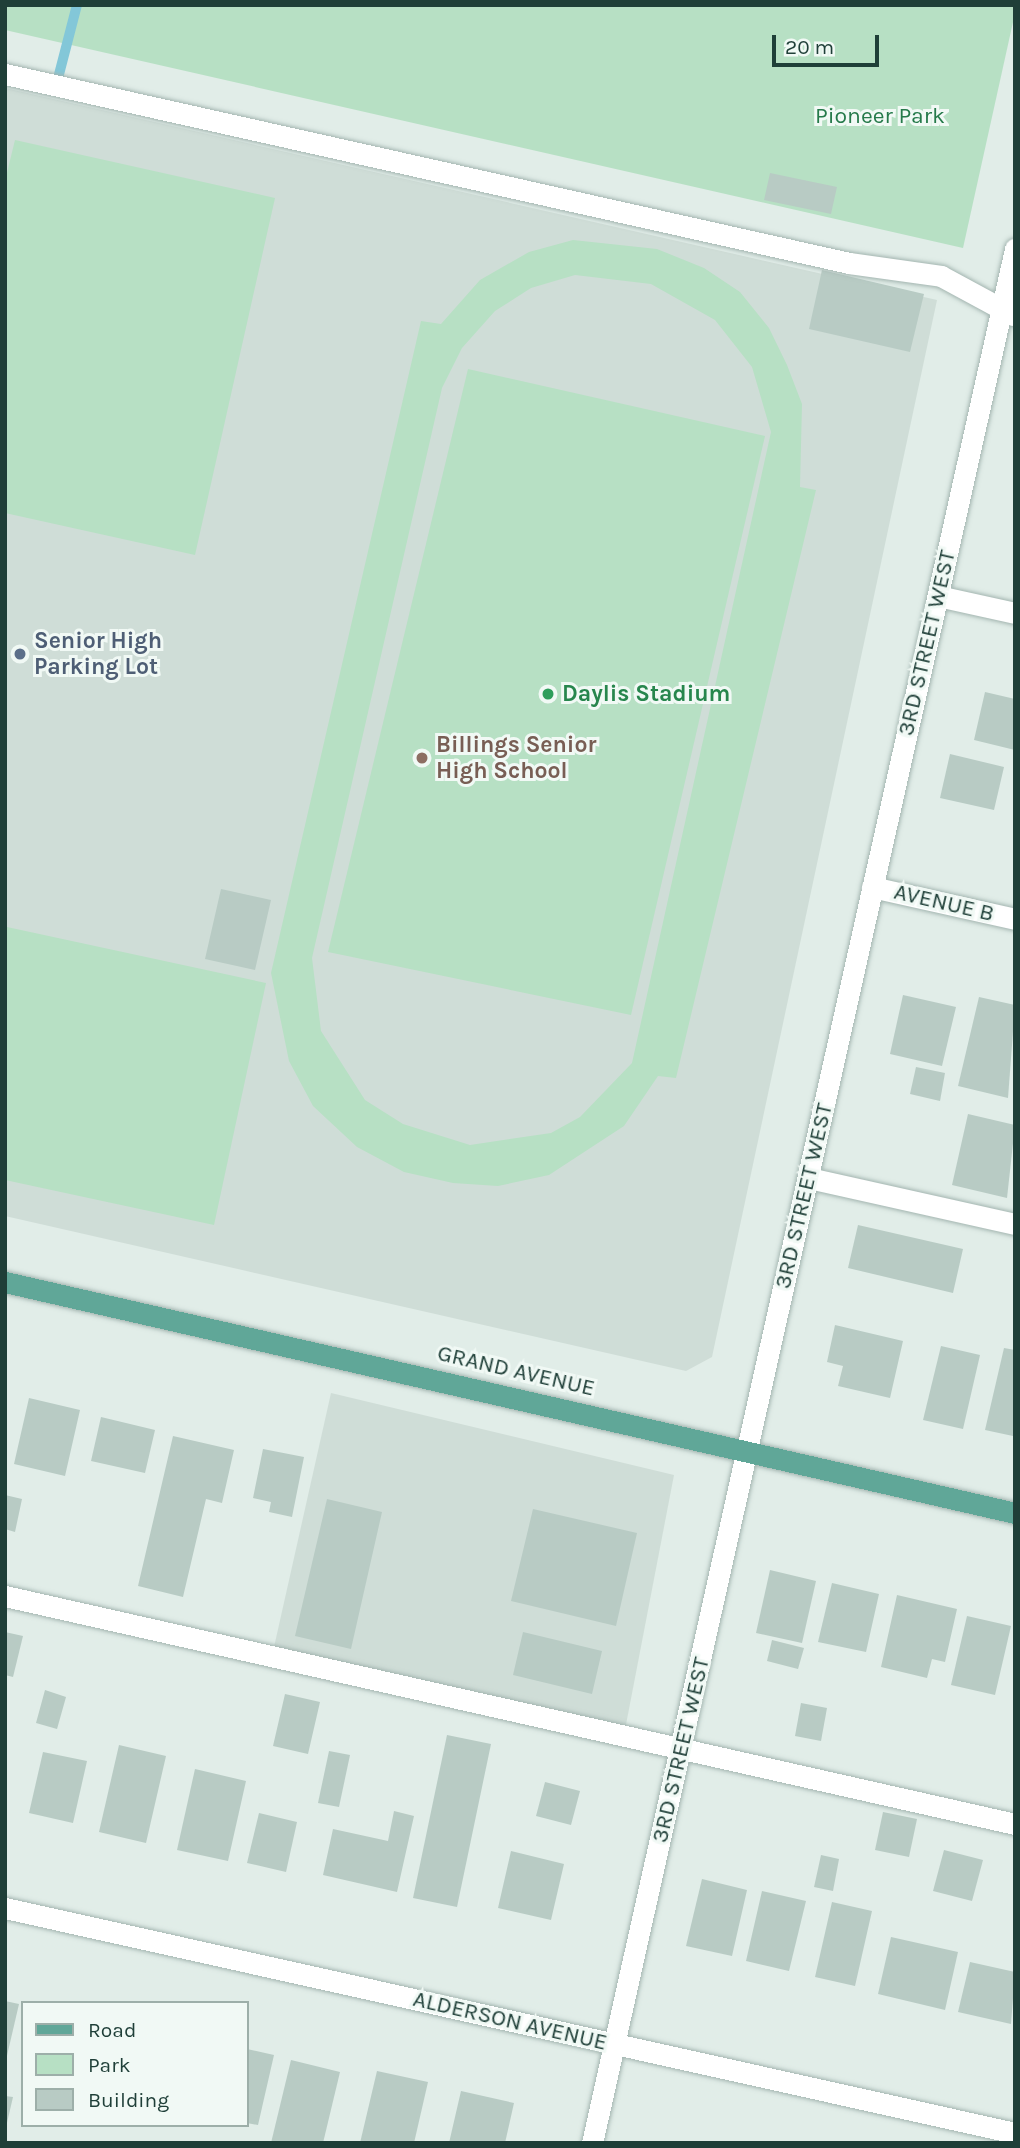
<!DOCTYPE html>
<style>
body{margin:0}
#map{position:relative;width:1020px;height:2148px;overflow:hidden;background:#e1ede8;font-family:Karla,sans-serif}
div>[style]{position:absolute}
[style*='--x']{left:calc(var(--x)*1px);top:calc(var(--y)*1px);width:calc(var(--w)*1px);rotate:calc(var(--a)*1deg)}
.built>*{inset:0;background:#cfddd7}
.green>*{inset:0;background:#b7e0c4}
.stream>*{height:10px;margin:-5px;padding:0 5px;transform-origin:5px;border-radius:5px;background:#83c7d8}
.building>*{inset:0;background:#b8cbc4}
.roads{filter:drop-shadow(0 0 2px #a3b5b0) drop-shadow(0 0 2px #a3b5b0)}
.minor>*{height:21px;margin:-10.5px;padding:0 10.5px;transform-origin:10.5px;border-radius:10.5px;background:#fff}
.major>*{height:21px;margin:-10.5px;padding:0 10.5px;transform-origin:10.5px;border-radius:10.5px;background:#60a798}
.dots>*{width:19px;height:19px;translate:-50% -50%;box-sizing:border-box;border:4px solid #f1f9f5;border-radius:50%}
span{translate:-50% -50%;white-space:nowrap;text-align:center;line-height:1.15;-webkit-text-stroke:6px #f1f9f5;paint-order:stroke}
.park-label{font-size:23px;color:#257a4a}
.service-label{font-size:23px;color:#4e5e75;font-weight:700}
.left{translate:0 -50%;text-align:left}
.street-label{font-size:23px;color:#1f3f38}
.leisure-label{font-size:23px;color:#27864d;font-weight:700}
.education-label{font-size:23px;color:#785e54;font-weight:700}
.frame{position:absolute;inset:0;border:7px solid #1f3f38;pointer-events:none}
.legend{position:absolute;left:21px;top:2001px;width:228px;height:126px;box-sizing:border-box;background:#f1f9f5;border:2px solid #9dafa9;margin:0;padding:9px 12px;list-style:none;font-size:21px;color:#1f3f38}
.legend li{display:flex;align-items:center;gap:14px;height:35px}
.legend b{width:35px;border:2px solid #9dafa9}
.scale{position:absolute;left:772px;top:35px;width:107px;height:32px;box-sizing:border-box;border:4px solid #1f3f38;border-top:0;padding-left:9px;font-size:21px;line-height:24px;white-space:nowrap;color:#1f3f38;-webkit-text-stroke:5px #f1f9f5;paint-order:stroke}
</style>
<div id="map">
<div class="built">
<i style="clip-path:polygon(5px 88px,937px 300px,712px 1357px,686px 1371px,5px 1216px)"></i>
<i style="clip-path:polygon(331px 1393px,674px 1475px,624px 1735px,272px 1656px)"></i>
</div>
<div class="green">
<i style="clip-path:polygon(5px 5px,1015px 5px,1015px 13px,963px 248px,5px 30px)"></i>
<i style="clip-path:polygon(15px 140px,275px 198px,195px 555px,5px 513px,5px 181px)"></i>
<i style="clip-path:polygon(evenodd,573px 240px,657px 249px,704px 268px,740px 292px,769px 328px,787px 365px,802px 404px,800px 487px,816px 490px,676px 1078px,658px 1076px,624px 1126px,549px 1175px,498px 1186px,453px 1183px,404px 1172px,357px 1147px,313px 1106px,289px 1061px,271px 973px,421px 321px,441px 324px,480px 280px,529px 252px,573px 240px,575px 275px,651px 284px,715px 320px,752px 367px,771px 432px,632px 1063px,580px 1117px,551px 1133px,470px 1145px,403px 1124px,365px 1100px,321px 1031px,312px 958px,442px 388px,462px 348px,495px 311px,531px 288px,575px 275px)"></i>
<i style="clip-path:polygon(468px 369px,765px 436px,631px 1015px,328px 952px)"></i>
<i style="clip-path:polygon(7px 927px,266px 983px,214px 1225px,5px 1180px)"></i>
</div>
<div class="stream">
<i style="--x:56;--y:86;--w:84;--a:-75.5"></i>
</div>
<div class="building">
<i style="clip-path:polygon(770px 173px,837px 187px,831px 214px,764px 200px)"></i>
<i style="clip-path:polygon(822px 270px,924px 294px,910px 352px,809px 329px)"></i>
<i style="clip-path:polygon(985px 692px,1015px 699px,1015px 750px,974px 740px)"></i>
<i style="clip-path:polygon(950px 754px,1004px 767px,994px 810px,940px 798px)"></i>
<i style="clip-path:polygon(221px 889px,271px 900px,255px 970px,205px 959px)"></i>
<i style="clip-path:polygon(903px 995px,956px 1007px,942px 1066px,890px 1054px)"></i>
<i style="clip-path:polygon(979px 997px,1015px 1005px,1008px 1098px,958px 1086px)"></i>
<i style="clip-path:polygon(916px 1067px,945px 1073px,940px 1101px,910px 1094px)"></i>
<i style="clip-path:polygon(968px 1114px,1015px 1125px,1007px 1198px,952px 1185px)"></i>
<i style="clip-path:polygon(858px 1225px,963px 1249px,953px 1293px,848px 1268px)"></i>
<i style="clip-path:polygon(835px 1325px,903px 1341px,890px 1398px,838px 1386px,843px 1366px,827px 1362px)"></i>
<i style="clip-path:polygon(941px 1346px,980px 1355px,963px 1429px,923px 1420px)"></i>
<i style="clip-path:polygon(1004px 1348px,1015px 1350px,1013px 1436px,985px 1430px)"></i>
<i style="clip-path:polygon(29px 1398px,80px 1410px,65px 1476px,14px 1464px)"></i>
<i style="clip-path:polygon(101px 1417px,155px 1430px,145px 1473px,91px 1461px)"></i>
<i style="clip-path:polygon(173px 1436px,234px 1450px,222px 1503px,206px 1499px,183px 1597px,138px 1586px)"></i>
<i style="clip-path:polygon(263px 1449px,304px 1457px,292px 1517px,269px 1512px,271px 1502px,253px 1498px)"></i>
<i style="clip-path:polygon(5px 1495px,22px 1499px,15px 1532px,5px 1529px)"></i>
<i style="clip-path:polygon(327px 1499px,382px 1512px,351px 1649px,295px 1636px)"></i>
<i style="clip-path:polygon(533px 1509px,637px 1533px,616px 1626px,511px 1601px)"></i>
<i style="clip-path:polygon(770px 1570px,816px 1581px,802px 1643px,756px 1633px)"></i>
<i style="clip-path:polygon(832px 1583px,879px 1594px,866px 1652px,818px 1642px)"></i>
<i style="clip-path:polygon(897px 1595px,957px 1609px,945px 1662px,932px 1659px,927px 1678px,881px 1667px)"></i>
<i style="clip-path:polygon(967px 1616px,1011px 1626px,995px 1695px,951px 1685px)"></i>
<i style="clip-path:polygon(5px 1632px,23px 1636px,13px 1677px,5px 1675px)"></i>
<i style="clip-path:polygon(523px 1632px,602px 1651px,592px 1694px,513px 1675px)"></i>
<i style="clip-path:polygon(772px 1640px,804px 1648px,798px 1669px,767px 1661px)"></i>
<i style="clip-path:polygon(45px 1690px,66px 1697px,57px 1729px,36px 1723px)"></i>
<i style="clip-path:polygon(285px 1694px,320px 1702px,308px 1754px,273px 1746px)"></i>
<i style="clip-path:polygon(801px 1703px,827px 1708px,821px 1741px,795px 1736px)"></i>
<i style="clip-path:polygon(447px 1735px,491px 1744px,457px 1907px,413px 1898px)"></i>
<i style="clip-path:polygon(119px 1745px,166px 1756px,146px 1843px,99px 1832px)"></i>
<i style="clip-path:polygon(329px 1751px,350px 1755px,339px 1807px,318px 1803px)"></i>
<i style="clip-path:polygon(43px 1752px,87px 1761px,73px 1823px,29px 1813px)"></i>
<i style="clip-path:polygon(195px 1769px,246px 1781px,228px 1861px,177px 1850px)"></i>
<i style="clip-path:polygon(545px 1782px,580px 1791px,571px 1825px,536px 1816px)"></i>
<i style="clip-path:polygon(394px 1811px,414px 1816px,397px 1892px,323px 1875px,333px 1829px,388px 1841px)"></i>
<i style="clip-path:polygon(883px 1812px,917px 1819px,909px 1857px,875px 1850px)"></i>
<i style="clip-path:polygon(259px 1813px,297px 1822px,286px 1872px,247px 1863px)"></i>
<i style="clip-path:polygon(944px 1850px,983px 1860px,972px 1901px,933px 1891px)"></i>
<i style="clip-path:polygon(511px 1851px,564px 1864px,551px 1920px,498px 1908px)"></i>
<i style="clip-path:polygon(821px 1855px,839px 1859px,833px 1891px,814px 1887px)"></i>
<i style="clip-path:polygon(702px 1879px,747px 1890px,732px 1956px,686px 1946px)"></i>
<i style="clip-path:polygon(762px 1891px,806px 1901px,789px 1971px,746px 1961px)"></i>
<i style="clip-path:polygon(832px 1902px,872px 1911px,855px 1986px,815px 1977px)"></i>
<i style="clip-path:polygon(891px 1937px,958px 1952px,945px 2010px,878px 1994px)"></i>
<i style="clip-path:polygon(970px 1962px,1015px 1972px,1011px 2024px,958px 2012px)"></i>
<i style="clip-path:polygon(5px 2001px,19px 2004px,6px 2060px,5px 2059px)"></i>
<i style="clip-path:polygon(247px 2049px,274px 2055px,258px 2125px,247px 2123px)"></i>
<i style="clip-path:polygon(291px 2060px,340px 2072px,323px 2143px,271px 2143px)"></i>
<i style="clip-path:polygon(377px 2071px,428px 2082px,414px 2143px,360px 2143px)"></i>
<i style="clip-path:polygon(461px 2091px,514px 2103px,505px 2143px,449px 2143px)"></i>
<i style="clip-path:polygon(5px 2096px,13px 2097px,6px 2127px,5px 2127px)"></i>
</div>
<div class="roads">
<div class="minor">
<i style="--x:5;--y:74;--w:865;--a:12.62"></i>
<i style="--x:849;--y:263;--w:93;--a:8"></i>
<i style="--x:941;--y:276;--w:82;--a:28.4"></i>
<i style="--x:938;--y:596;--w:79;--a:12.4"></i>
<i style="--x:872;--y:887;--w:147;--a:12.6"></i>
<i style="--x:809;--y:1178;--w:211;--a:12.6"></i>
<i style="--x:5;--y:1596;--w:1035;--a:12.72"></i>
<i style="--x:5;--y:1908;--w:1035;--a:12.56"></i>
<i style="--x:592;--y:2143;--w:1941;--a:-77.41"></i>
</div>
<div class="major">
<i style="--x:5;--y:1282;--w:1036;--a:12.88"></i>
</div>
</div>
<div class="dots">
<i style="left:20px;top:654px;background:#5c6f8a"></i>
<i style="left:548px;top:694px;background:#2e9e5b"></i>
<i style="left:422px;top:758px;background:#8d6e63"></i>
</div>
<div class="park-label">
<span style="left:880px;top:116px">Pioneer Park</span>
</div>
<div class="service-label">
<span class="left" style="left:34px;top:654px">Senior High<br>Parking Lot</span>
</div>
<div class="street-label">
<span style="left:927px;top:643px;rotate:-77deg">3RD STREET WEST</span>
<span style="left:944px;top:903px;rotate:13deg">AVENUE B</span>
<span style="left:804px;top:1196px;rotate:-77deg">3RD STREET WEST</span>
<span style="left:516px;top:1371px;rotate:13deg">GRAND AVENUE</span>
<span style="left:681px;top:1750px;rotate:-77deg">3RD STREET WEST</span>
<span style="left:510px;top:2021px;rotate:13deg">ALDERSON AVENUE</span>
</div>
<div class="leisure-label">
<span class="left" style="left:562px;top:694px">Daylis Stadium</span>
</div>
<div class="education-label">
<span class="left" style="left:436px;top:758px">Billings Senior<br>High School</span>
</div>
<div class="frame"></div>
<ul class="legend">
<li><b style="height:9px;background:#60a798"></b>Road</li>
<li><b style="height:19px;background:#b7e0c4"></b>Park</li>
<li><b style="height:19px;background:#b8cbc4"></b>Building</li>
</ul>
<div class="scale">20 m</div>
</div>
